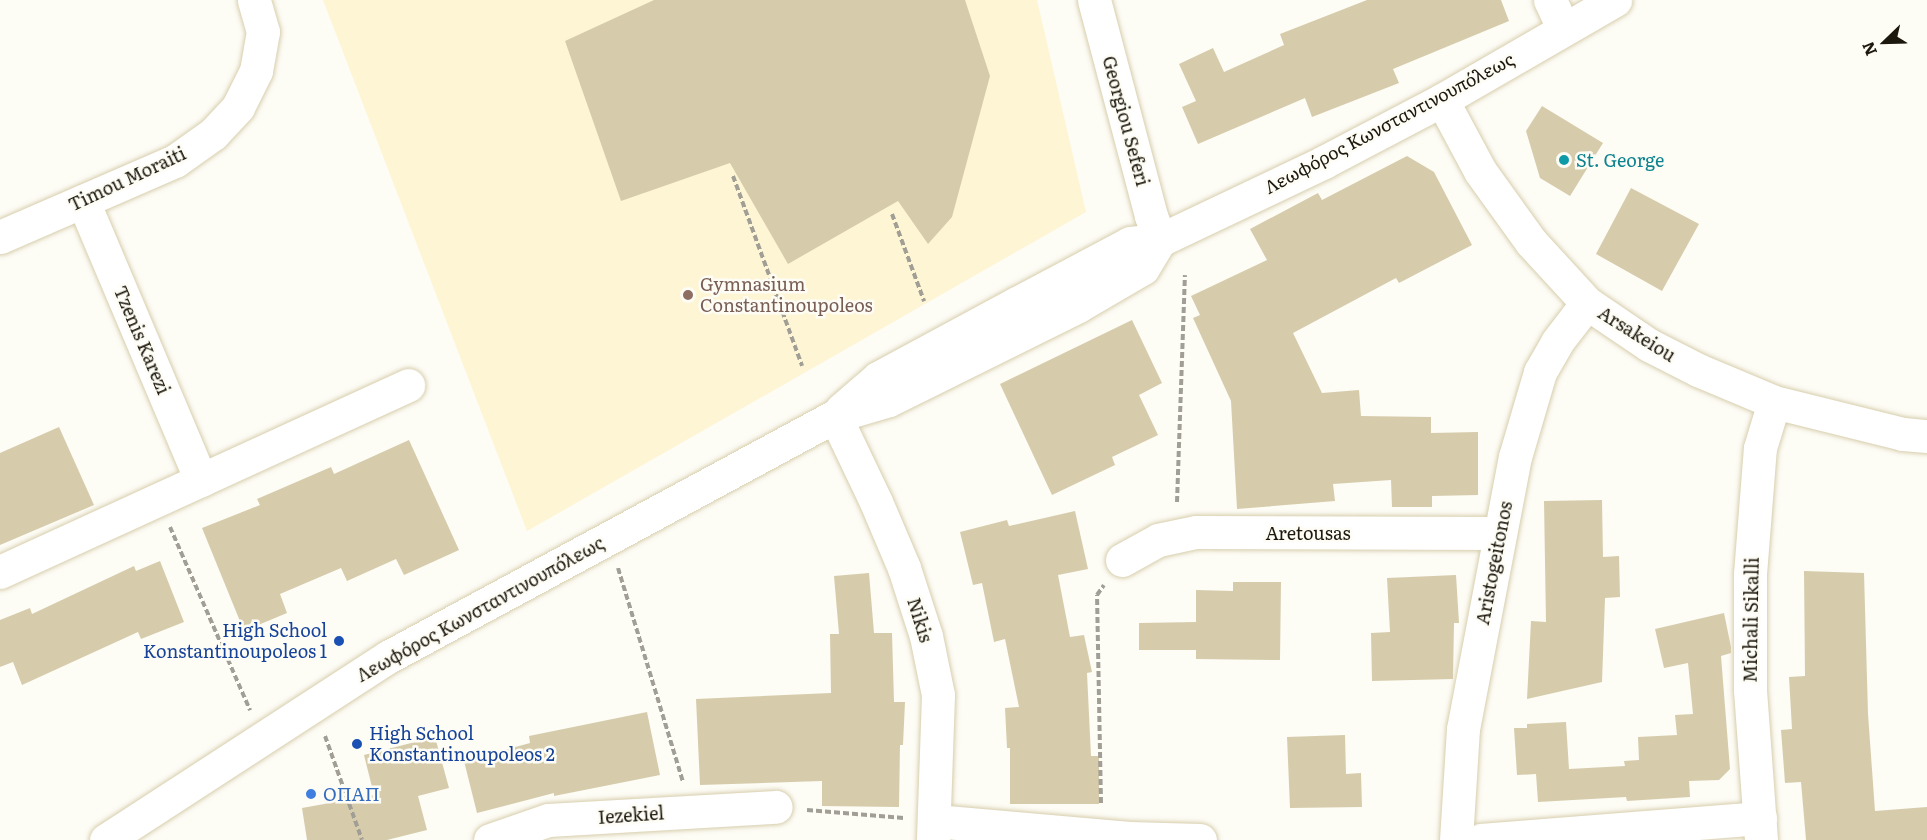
<!DOCTYPE html>
<meta charset="utf-8">
<style>
body{margin:0}
#map{position:relative;width:1927px;height:840px;overflow:hidden;background:#fdfcf5;font-family:Literata,serif}
div>[style]{position:absolute}
[style*='--x']{left:calc(var(--x)*1px);top:calc(var(--y)*1px);width:calc(var(--w)*1px);rotate:calc(var(--a)*1deg)}
.built>*{inset:0;background:#fef5d4}
.building>*{inset:0;background:#d6ccac}
.path>*{height:4px;margin-top:-2px;transform-origin:0;background:repeating-linear-gradient(90deg,#a09e95 0 6px,transparent 0 9px)}
.roads{filter:drop-shadow(0 0 2px #d7cead) drop-shadow(0 0 2px #d7cead)}
.minor>*{height:33px;margin:-16.5px;padding:0 16.5px;transform-origin:16.5px;border-radius:16.5px;background:#fff}
.tertiary>*{height:33px;margin:-16.5px;padding:0 16.5px;transform-origin:16.5px;border-radius:16.5px;background:#fff}
.dots>*{width:16px;height:16px;translate:-50% -50%;box-sizing:border-box;border:3px solid #fdfcf5;border-radius:50%}
span{translate:-50% -50%;white-space:nowrap;text-align:center;line-height:1.15;-webkit-text-stroke:5px #fdfcf5;paint-order:stroke}
.street-label{font-size:18px;color:#1c180d}
.culture-label{font-size:18px;color:#0d838f}
.left{translate:0 -50%;text-align:left}
.education-label{font-size:18px;color:#785e54}
.transit-label{font-size:18px;color:#164399}
.right{translate:-100% -50%;text-align:right}
.shop-label{font-size:18px;color:#366cbe}
.north{position:absolute;left:1855px;top:12px;width:60px;height:60px;-webkit-text-stroke:4px #fdfcf5;paint-order:stroke;rotate:247deg;font-size:16px;font-weight:700;line-height:24px;text-align:center;color:#1c180d}
.north::after{content:'';display:block;margin:auto;width:21px;height:27px;background:#1c180d;clip-path:polygon(50% 0,100% 100%,50% 72%,0 100%)}
</style>
<div id="map">
<div class="built">
<i style="clip-path:polygon(323px 0,1037px 0,1086px 212px,527px 531px)"></i>
</div>
<div class="building">
<i style="clip-path:polygon(654px 0,965px 0,990px 76px,952px 217px,928px 244px,898px 201px,788px 264px,730px 163px,621px 201px,565px 41px)"></i>
<i style="clip-path:polygon(1367px 0,1501px 0,1509px 21px,1393px 69px,1399px 83px,1312px 117px,1305px 98px,1198px 144px,1182px 107px,1196px 101px,1179px 64px,1213px 48px,1224px 72px,1284px 45px,1280px 34px)"></i>
<i style="clip-path:polygon(1542px 106px,1603px 143px,1570px 196px,1540px 178px,1526px 131px)"></i>
<i style="clip-path:polygon(1407px 156px,1434px 172px,1472px 245px,1399px 283px,1396px 278px,1293px 333px,1322px 393px,1359px 390px,1361px 416px,1431px 417px,1431px 433px,1478px 432px,1478px 495px,1432px 496px,1432px 507px,1392px 507px,1391px 480px,1333px 484px,1335px 501px,1237px 509px,1231px 401px,1193px 318px,1200px 315px,1191px 296px,1267px 260px,1250px 229px,1318px 193px,1322px 200px)"></i>
<i style="clip-path:polygon(1631px 188px,1699px 224px,1662px 291px,1596px 254px)"></i>
<i style="clip-path:polygon(1132px 320px,1162px 383px,1139px 395px,1158px 435px,1112px 457px,1115px 465px,1052px 495px,1000px 384px)"></i>
<i style="clip-path:polygon(59px 427px,94px 505px,0 545px,0 453px)"></i>
<i style="clip-path:polygon(409px 440px,459px 550px,404px 575px,396px 559px,347px 581px,341px 568px,280px 594px,287px 613px,244px 631px,202px 528px,260px 505px,257px 499px,331px 467px,334px 474px)"></i>
<i style="clip-path:polygon(1602px 500px,1603px 557px,1619px 556px,1620px 597px,1605px 598px,1602px 682px,1527px 699px,1531px 621px,1546px 622px,1544px 501px)"></i>
<i style="clip-path:polygon(1075px 511px,1088px 569px,1058px 575px,1070px 637px,1084px 635px,1092px 672px,1087px 673px,1091px 756px,1099px 756px,1099px 804px,1010px 804px,1010px 748px,1007px 748px,1005px 708px,1019px 707px,1005px 639px,994px 642px,982px 583px,973px 585px,960px 532px,1007px 520px,1009px 526px)"></i>
<i style="clip-path:polygon(160px 561px,184px 622px,141px 639px,138px 632px,22px 685px,13px 662px,0 667px,0 620px,30px 608px,32px 614px,134px 566px,136px 571px)"></i>
<i style="clip-path:polygon(1804px 571px,1864px 573px,1868px 714px,1875px 811px,1927px 807px,1927px 840px,1806px 840px,1801px 782px,1785px 783px,1781px 730px,1792px 729px,1789px 677px,1805px 676px)"></i>
<i style="clip-path:polygon(869px 573px,874px 633px,892px 633px,894px 702px,905px 702px,903px 745px,900px 745px,899px 807px,822px 806px,822px 781px,700px 785px,696px 699px,831px 693px,830px 634px,839px 634px,834px 576px)"></i>
<i style="clip-path:polygon(1456px 575px,1459px 623px,1454px 623px,1453px 679px,1372px 681px,1371px 633px,1390px 632px,1387px 578px)"></i>
<i style="clip-path:polygon(1233px 582px,1281px 582px,1280px 660px,1196px 659px,1196px 650px,1139px 650px,1139px 623px,1196px 622px,1196px 590px,1233px 591px)"></i>
<i style="clip-path:polygon(1724px 613px,1731px 647px,1731px 653px,1721px 656px,1730px 769px,1719px 780px,1689px 781px,1690px 797px,1627px 801px,1626px 797px,1538px 802px,1536px 774px,1517px 775px,1514px 728px,1527px 728px,1527px 724px,1566px 722px,1569px 769px,1625px 766px,1624px 761px,1639px 760px,1638px 737px,1677px 735px,1675px 715px,1693px 714px,1688px 663px,1664px 668px,1655px 629px)"></i>
<i style="clip-path:polygon(647px 712px,660px 775px,554px 796px,554px 793px,477px 813px,464px 761px,530px 743px,529px 736px)"></i>
<i style="clip-path:polygon(1345px 735px,1346px 774px,1361px 773px,1362px 807px,1290px 808px,1287px 737px)"></i>
<i style="clip-path:polygon(435px 737px,449px 788px,418px 796px,427px 830px,387px 840px,307px 840px,302px 808px,374px 795px,364px 755px)"></i>
</div>
<div class="path">
<i style="--x:733;--y:176;--w:202;--a:70"></i>
<i style="--x:892;--y:214;--w:93;--a:69.8"></i>
<i style="--x:1177;--y:502;--w:227;--a:-88"></i>
<i style="--x:170;--y:527;--w:200;--a:66.4"></i>
<i style="--x:618;--y:568;--w:224;--a:73.1"></i>
<i style="--x:325;--y:736;--w:110;--a:70.4"></i>
<i style="--x:1101;--y:803;--w:208;--a:-91.1"></i>
<i style="--x:1097;--y:595;--w:12;--a:-55"></i>
<i style="--x:807;--y:810;--w:97;--a:4.7"></i>
</div>
<div class="roads">
<div class="minor">
<i style="--x:1094;--y:0;--w:223;--a:75.2"></i>
<i style="--x:1151;--y:216;--w:26;--a:69"></i>
<i style="--x:1550;--y:0;--w:31;--a:65"></i>
<i style="--x:1442;--y:100;--w:81;--a:61.8"></i>
<i style="--x:1480;--y:171;--w:87;--a:54.3"></i>
<i style="--x:1531;--y:242;--w:83;--a:47.4"></i>
<i style="--x:1587;--y:303;--w:75;--a:34.1"></i>
<i style="--x:1649;--y:345;--w:55;--a:27"></i>
<i style="--x:1698;--y:370;--w:82;--a:22.8"></i>
<i style="--x:1774;--y:402;--w:133;--a:13.9"></i>
<i style="--x:1903;--y:434;--w:24;--a:5"></i>
<i style="--x:83;--y:201;--w:303;--a:67.1"></i>
<i style="--x:0;--y:237;--w:191;--a:-23.5"></i>
<i style="--x:175;--y:161;--w:47;--a:-35.4"></i>
<i style="--x:213;--y:134;--w:37;--a:-47"></i>
<i style="--x:238;--y:107;--w:40;--a:-63.4"></i>
<i style="--x:256;--y:71;--w:40;--a:-80"></i>
<i style="--x:263;--y:32;--w:33;--a:-106"></i>
<i style="--x:835;--y:416;--w:95;--a:64.5"></i>
<i style="--x:876;--y:502;--w:72;--a:67"></i>
<i style="--x:904;--y:568;--w:71;--a:72.1"></i>
<i style="--x:926;--y:636;--w:60;--a:78.5"></i>
<i style="--x:938;--y:695;--w:145;--a:92"></i>
<i style="--x:1122;--y:560;--w:41;--a:-29.1"></i>
<i style="--x:1158;--y:540;--w:39;--a:-12"></i>
<i style="--x:1196;--y:532;--w:304;--a:0.2"></i>
<i style="--x:0;--y:572;--w:449;--a:-24.6"></i>
<i style="--x:935;--y:821;--w:195;--a:5"></i>
<i style="--x:1129;--y:838;--w:71;--a:1.6"></i>
<i style="--x:490;--y:840;--w:61;--a:-19"></i>
<i style="--x:548;--y:820;--w:228;--a:-3.3"></i>
<i style="--x:1456;--y:840;--w:111;--a:-86.4"></i>
<i style="--x:1463;--y:729;--w:277;--a:-79.2"></i>
<i style="--x:1515;--y:457;--w:89;--a:-73.6"></i>
<i style="--x:1540;--y:372;--w:34;--a:-60"></i>
<i style="--x:1557;--y:342;--w:49;--a:-52.4"></i>
<i style="--x:1481;--y:840;--w:280;--a:-4.5"></i>
<i style="--x:1761;--y:840;--w:150;--a:-94.2"></i>
<i style="--x:1750;--y:690;--w:116;--a:-90"></i>
<i style="--x:1750;--y:574;--w:126;--a:-85.5"></i>
<i style="--x:1760;--y:448;--w:48;--a:-73.1"></i>
</div>
<div class="tertiary">
<i style="--x:841;--y:410;--w:49;--a:-40.9"></i>
<i style="--x:878;--y:378;--w:156;--a:-28.4"></i>
<i style="--x:1015;--y:304;--w:130;--a:-27.9"></i>
<i style="--x:1130;--y:243;--w:30;--a:-6"></i>
<i style="--x:1160;--y:240;--w:182;--a:-25.4"></i>
<i style="--x:1324;--y:162;--w:133;--a:-27.7"></i>
<i style="--x:1442;--y:100;--w:200;--a:-30"></i>
<i style="--x:106;--y:840;--w:336;--a:-33"></i>
<i style="--x:388;--y:657;--w:508;--a:-28.33"></i>
<i style="--x:835;--y:416;--w:56;--a:-16.5"></i>
<i style="--x:889;--y:400;--w:211;--a:-26.4"></i>
<i style="--x:1078;--y:306;--w:75;--a:-30.3"></i>
<i style="--x:1143;--y:268;--w:33;--a:-59"></i>
</div>
</div>
<div class="dots">
<i style="left:1564px;top:160px;background:#0f9aa8"></i>
<i style="left:688px;top:295px;background:#8d6e63"></i>
<i style="left:339px;top:641px;background:#1a4fb4"></i>
<i style="left:357px;top:744px;background:#1a4fb4"></i>
<i style="left:311px;top:794px;background:#3f7fe0"></i>
</div>
<div class="street-label">
<span style="left:1126px;top:121px;rotate:75deg">Georgiou Seferi</span>
<span style="left:1389px;top:123px;rotate:-28deg">Λεωφόρος Κωνσταντινουπόλεως</span>
<span style="left:127px;top:179px;rotate:-25deg">Timou Moraiti</span>
<span style="left:1637px;top:334px;rotate:32deg">Arsakeiou</span>
<span style="left:142px;top:340px;rotate:67deg">Tzenis Karezi</span>
<span style="left:1308px;top:533px">Aretousas</span>
<span style="left:1494px;top:563px;rotate:-79deg">Aristogeitonos</span>
<span style="left:480px;top:609px;rotate:-29deg">Λεωφόρος Κωνσταντινουπόλεως</span>
<span style="left:920px;top:620px;rotate:73deg">Nikis</span>
<span style="left:1751px;top:620px;rotate:-89deg">Michali Sikalli</span>
<span style="left:631px;top:815px;rotate:-4deg">Iezekiel</span>
</div>
<div class="culture-label">
<span class="left" style="left:1576px;top:160px">St. George</span>
</div>
<div class="education-label">
<span class="left" style="left:700px;top:295px">Gymnasium<br>Constantinoupoleos</span>
</div>
<div class="transit-label">
<span class="right" style="left:327px;top:641px">High School<br>Konstantinoupoleos 1</span>
<span class="left" style="left:369px;top:744px">High School<br>Konstantinoupoleos 2</span>
</div>
<div class="shop-label">
<span class="left" style="left:323px;top:794px">ΟΠΑΠ</span>
</div>
<div class="north">N</div>
</div>
